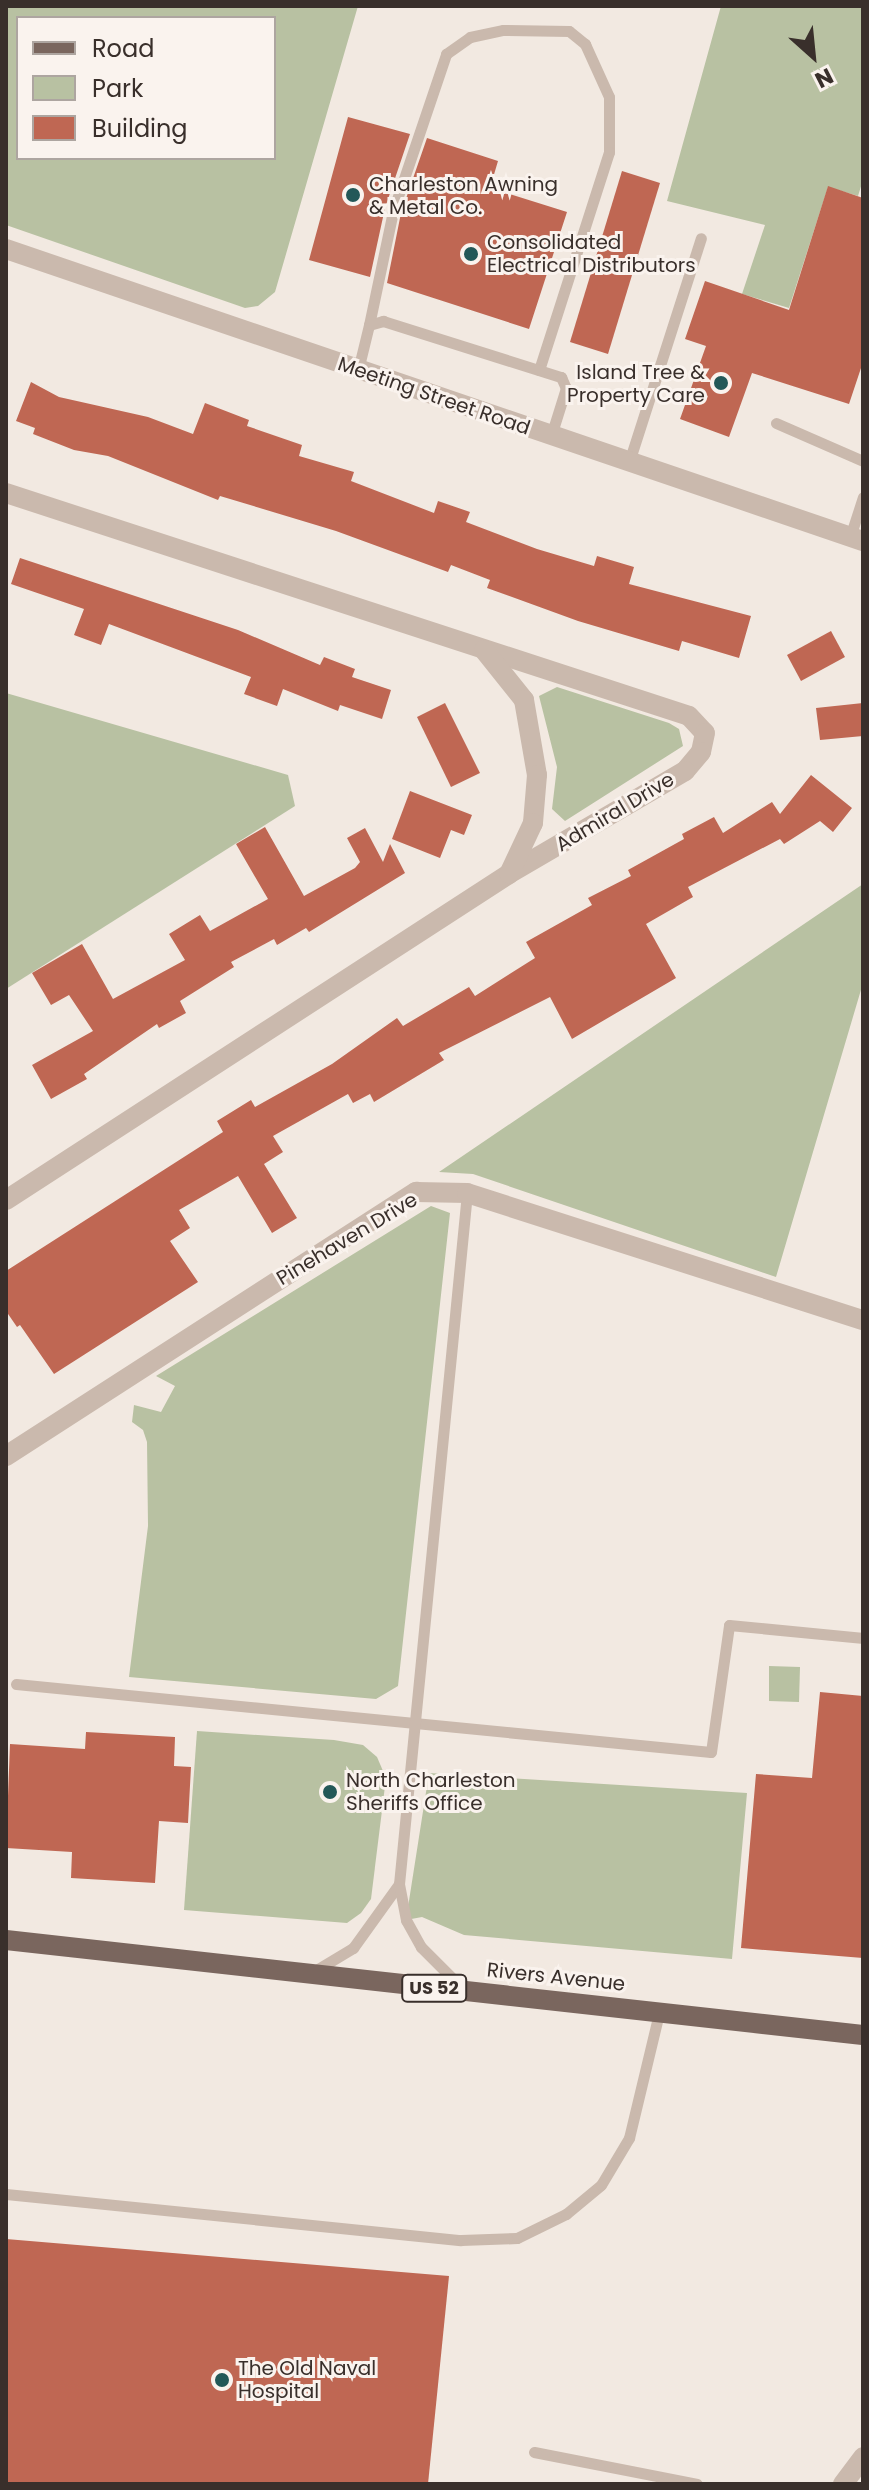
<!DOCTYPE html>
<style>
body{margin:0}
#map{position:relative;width:869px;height:2490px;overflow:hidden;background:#f2e9e1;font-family:Poppins,sans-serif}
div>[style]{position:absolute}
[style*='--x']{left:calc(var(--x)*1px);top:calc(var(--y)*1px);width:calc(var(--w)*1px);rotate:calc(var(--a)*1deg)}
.green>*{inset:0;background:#b8c1a2}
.building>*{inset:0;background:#bf6753}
.service>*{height:11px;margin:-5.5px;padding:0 5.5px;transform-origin:5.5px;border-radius:5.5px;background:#cab9ad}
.minor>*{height:20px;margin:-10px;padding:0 10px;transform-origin:10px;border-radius:10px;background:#cab9ad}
.tertiary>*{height:20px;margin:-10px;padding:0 10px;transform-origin:10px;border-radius:10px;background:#cab9ad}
.primary>*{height:20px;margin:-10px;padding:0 10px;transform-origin:10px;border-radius:10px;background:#7a665e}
.dots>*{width:22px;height:22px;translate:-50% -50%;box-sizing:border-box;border:4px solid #faf3ee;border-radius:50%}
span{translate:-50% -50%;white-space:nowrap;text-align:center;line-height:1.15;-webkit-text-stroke:6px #faf3ee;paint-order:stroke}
.shield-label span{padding:2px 6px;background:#faf3ee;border:2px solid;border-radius:6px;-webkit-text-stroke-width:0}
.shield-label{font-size:18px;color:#392f2b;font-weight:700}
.poi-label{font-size:20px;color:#392f2b}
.left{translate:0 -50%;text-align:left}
.right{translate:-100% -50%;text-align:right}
.street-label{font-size:20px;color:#392f2b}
.frame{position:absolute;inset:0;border:8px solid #392f2b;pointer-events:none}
.legend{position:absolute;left:16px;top:16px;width:260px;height:144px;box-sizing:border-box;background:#faf3ee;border:2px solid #ada5a0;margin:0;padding:10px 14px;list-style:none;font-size:24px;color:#392f2b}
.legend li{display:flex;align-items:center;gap:16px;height:40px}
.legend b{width:40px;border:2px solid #ada5a0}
.north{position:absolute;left:773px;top:16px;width:80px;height:80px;-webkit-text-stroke:6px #faf3ee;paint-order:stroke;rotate:153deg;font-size:22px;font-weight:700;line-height:32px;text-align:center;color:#392f2b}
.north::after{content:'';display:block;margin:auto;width:28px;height:36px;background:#392f2b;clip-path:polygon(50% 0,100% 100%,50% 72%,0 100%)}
</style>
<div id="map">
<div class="green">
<i style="clip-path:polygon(evenodd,6px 6px,358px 6px,275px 292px,258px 306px,245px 308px,6px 225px,6px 6px,274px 18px,274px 158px,18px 158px,18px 18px,274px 18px)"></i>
<i style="clip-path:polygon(721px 6px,863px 6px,863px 180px,858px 196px,828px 187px,789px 308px,742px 294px,765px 225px,667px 201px)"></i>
<i style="clip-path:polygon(557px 687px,669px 723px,679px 729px,683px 746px,565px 821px,552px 809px,557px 767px,539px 696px)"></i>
<i style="clip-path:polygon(6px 693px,288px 775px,295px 806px,6px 989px)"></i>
<i style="clip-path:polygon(863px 884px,863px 983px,776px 1277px,473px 1174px,439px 1172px)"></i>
<i style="clip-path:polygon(431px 1206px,450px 1213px,398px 1686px,376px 1699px,129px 1677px,148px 1526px,147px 1442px,143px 1430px,132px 1422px,134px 1405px,161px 1412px,175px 1386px,156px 1376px)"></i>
<i style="clip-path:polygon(769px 1666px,800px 1667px,799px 1702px,769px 1701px)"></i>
<i style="clip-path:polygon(197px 1731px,334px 1740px,363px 1745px,377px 1757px,386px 1778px,371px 1899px,361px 1913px,347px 1923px,184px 1910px)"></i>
<i style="clip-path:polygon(429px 1773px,747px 1793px,732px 1959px,464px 1935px,422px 1917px,406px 1920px)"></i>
</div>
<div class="building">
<i style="clip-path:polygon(348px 117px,410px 134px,385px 208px,370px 277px,309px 260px)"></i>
<i style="clip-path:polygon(427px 138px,498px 161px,490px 188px,567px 212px,529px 329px,387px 283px,401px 213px)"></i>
<i style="clip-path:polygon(622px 171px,660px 183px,608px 354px,570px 342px)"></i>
<i style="clip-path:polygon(828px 186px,863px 198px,863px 362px,849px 404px,752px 373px,729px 437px,680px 419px,706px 346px,685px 339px,705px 281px,789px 310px)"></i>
<i style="clip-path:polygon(31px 382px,59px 397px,148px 417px,193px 434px,205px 403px,249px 420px,247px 426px,302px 445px,299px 456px,354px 472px,351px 481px,434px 513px,438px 501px,470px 512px,466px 522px,537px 549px,594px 566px,597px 556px,634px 567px,629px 584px,751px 616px,739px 658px,682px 641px,679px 651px,578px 621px,487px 588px,490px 580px,451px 565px,448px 572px,336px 531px,220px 496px,218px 500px,108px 456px,74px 450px,33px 434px,35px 428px,16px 421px)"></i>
<i style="clip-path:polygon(20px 558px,238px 630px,320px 665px,324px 657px,355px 669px,352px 677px,391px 690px,382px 719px,340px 705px,338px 711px,283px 689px,277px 706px,244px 694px,251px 677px,109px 624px,101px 645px,74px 635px,84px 609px,11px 584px)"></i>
<i style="clip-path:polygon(831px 631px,845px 657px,801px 681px,787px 655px)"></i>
<i style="clip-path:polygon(445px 703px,480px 773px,451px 787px,417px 717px)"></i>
<i style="clip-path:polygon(863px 703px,863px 736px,820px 740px,816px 708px)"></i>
<i style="clip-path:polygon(811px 775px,852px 808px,833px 832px,820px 821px,784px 844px,780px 839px,688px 887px,693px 897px,646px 924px,676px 978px,572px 1039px,550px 997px,439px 1053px,444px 1060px,374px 1102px,370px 1094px,353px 1103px,348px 1094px,273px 1136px,283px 1152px,264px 1164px,297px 1218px,272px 1233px,238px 1176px,179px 1210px,190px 1228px,170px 1241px,198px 1282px,54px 1374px,20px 1325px,17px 1327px,6px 1311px,6px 1271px,223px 1132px,217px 1121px,251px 1100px,255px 1107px,332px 1064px,397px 1018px,403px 1026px,469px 987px,475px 996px,535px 958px,526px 942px,592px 905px,588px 898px,631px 876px,628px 870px,684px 839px,682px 834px,714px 817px,723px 833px,772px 802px,780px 814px)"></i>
<i style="clip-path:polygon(410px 791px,472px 815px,464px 835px,451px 830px,440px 858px,392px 839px)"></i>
<i style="clip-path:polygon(265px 827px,304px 896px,355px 868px,360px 862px,347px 838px,365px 828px,383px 862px,390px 844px,405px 873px,309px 932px,306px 928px,277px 945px,274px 939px,231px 962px,234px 967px,180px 1001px,186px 1013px,159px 1028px,157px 1024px,84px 1074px,87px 1079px,51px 1099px,32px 1065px,93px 1031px,69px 995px,51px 1005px,32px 973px,82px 944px,113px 999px,185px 960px,169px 934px,200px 915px,210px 931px,268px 899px,236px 844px)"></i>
<i style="clip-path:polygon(820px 1692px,863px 1696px,863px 1958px,741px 1948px,756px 1774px,812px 1778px)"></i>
<i style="clip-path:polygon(86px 1732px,175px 1737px,174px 1766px,191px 1767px,188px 1823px,159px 1821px,155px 1883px,71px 1878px,72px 1852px,6px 1848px,10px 1744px,85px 1749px)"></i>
<i style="clip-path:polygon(6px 2239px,449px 2276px,428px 2484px,6px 2484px)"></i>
</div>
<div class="service">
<i style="--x:369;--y:325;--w:116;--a:-78.1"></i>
<i style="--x:393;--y:211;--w:166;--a:-71.3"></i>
<i style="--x:446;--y:54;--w:29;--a:-35"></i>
<i style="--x:470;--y:37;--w:34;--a:-12"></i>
<i style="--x:503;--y:30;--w:66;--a:0.9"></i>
<i style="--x:569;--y:31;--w:21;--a:39"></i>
<i style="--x:585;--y:44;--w:58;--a:65.6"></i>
<i style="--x:609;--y:97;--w:55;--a:90"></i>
<i style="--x:609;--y:152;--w:229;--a:107.8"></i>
<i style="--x:358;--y:370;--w:46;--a:-76.3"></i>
<i style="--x:369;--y:325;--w:15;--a:-16"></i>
<i style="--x:383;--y:321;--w:187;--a:17.5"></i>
<i style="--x:561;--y:377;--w:12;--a:66"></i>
<i style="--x:566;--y:388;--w:50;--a:107.4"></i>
<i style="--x:776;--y:423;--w:95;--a:23.6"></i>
<i style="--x:629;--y:462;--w:235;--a:-72.2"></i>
<i style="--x:850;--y:537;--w:42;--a:-72"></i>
<i style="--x:16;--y:1684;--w:698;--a:5.59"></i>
<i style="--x:711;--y:1752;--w:128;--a:-81.9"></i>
<i style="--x:729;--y:1625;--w:135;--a:5.5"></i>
<i style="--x:399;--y:1884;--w:694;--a:-84.38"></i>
<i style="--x:313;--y:1972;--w:47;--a:-31"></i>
<i style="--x:353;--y:1948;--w:79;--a:-54.3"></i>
<i style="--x:399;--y:1884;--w:37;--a:79"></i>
<i style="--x:406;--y:1920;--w:31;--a:61"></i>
<i style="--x:421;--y:1947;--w:58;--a:45"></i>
<i style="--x:6;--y:2194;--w:457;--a:5.8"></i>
<i style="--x:461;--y:2240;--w:56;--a:-2"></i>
<i style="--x:517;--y:2238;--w:55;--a:-26.1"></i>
<i style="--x:566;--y:2214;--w:45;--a:-39.6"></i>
<i style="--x:601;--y:2185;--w:55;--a:-59.2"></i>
<i style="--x:629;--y:2138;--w:129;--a:-76.5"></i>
<i style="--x:534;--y:2452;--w:166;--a:11.1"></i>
</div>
<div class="minor">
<i style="--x:6;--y:493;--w:718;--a:18.08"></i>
<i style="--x:689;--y:716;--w:23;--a:47"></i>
<i style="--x:705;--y:733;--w:19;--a:102"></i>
<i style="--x:701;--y:752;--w:25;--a:130"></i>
<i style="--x:685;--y:771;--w:204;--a:149.7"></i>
<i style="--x:509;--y:874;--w:599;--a:147.05"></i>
<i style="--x:484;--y:650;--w:64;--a:51.3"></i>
<i style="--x:524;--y:700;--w:76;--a:80.2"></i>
<i style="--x:537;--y:775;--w:48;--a:94.8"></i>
<i style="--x:533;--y:823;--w:56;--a:115.2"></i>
<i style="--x:6;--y:1456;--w:488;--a:-32.8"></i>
<i style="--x:416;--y:1192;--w:51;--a:1.1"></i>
<i style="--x:467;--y:1193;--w:416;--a:17.8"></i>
</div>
<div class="tertiary">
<i style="--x:6;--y:249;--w:905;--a:18.82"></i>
<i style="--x:843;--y:2484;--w:34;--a:-53"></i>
</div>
<div class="primary">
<i style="--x:6;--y:1940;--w:862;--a:6.33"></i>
</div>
<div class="dots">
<i style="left:353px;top:195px;background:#235858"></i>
<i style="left:471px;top:254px;background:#235858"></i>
<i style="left:721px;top:383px;background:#235858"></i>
<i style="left:330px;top:1792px;background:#235858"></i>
<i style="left:222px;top:2380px;background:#235858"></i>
</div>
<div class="shield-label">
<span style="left:434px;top:1988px">US 52</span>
</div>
<div class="poi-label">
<span class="left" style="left:369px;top:196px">Charleston Awning<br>&amp; Metal Co.</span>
<span class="left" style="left:487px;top:254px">Consolidated<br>Electrical Distributors</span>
<span class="right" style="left:705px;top:384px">Island Tree &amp;<br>Property Care</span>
<span class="left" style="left:346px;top:1792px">North Charleston<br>Sheriffs Office</span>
<span class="left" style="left:238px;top:2380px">The Old Naval<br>Hospital</span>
</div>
<div class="street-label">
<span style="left:434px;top:396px;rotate:19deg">Meeting Street Road</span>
<span style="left:615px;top:812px;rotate:-31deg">Admiral Drive</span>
<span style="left:347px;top:1239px;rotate:-31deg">Pinehaven Drive</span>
<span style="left:556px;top:1977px;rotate:6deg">Rivers Avenue</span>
</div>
<div class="frame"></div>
<ul class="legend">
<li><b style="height:10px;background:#7a665e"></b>Road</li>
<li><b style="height:22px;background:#b8c1a2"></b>Park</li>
<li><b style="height:22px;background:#bf6753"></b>Building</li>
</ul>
<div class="north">N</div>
</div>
